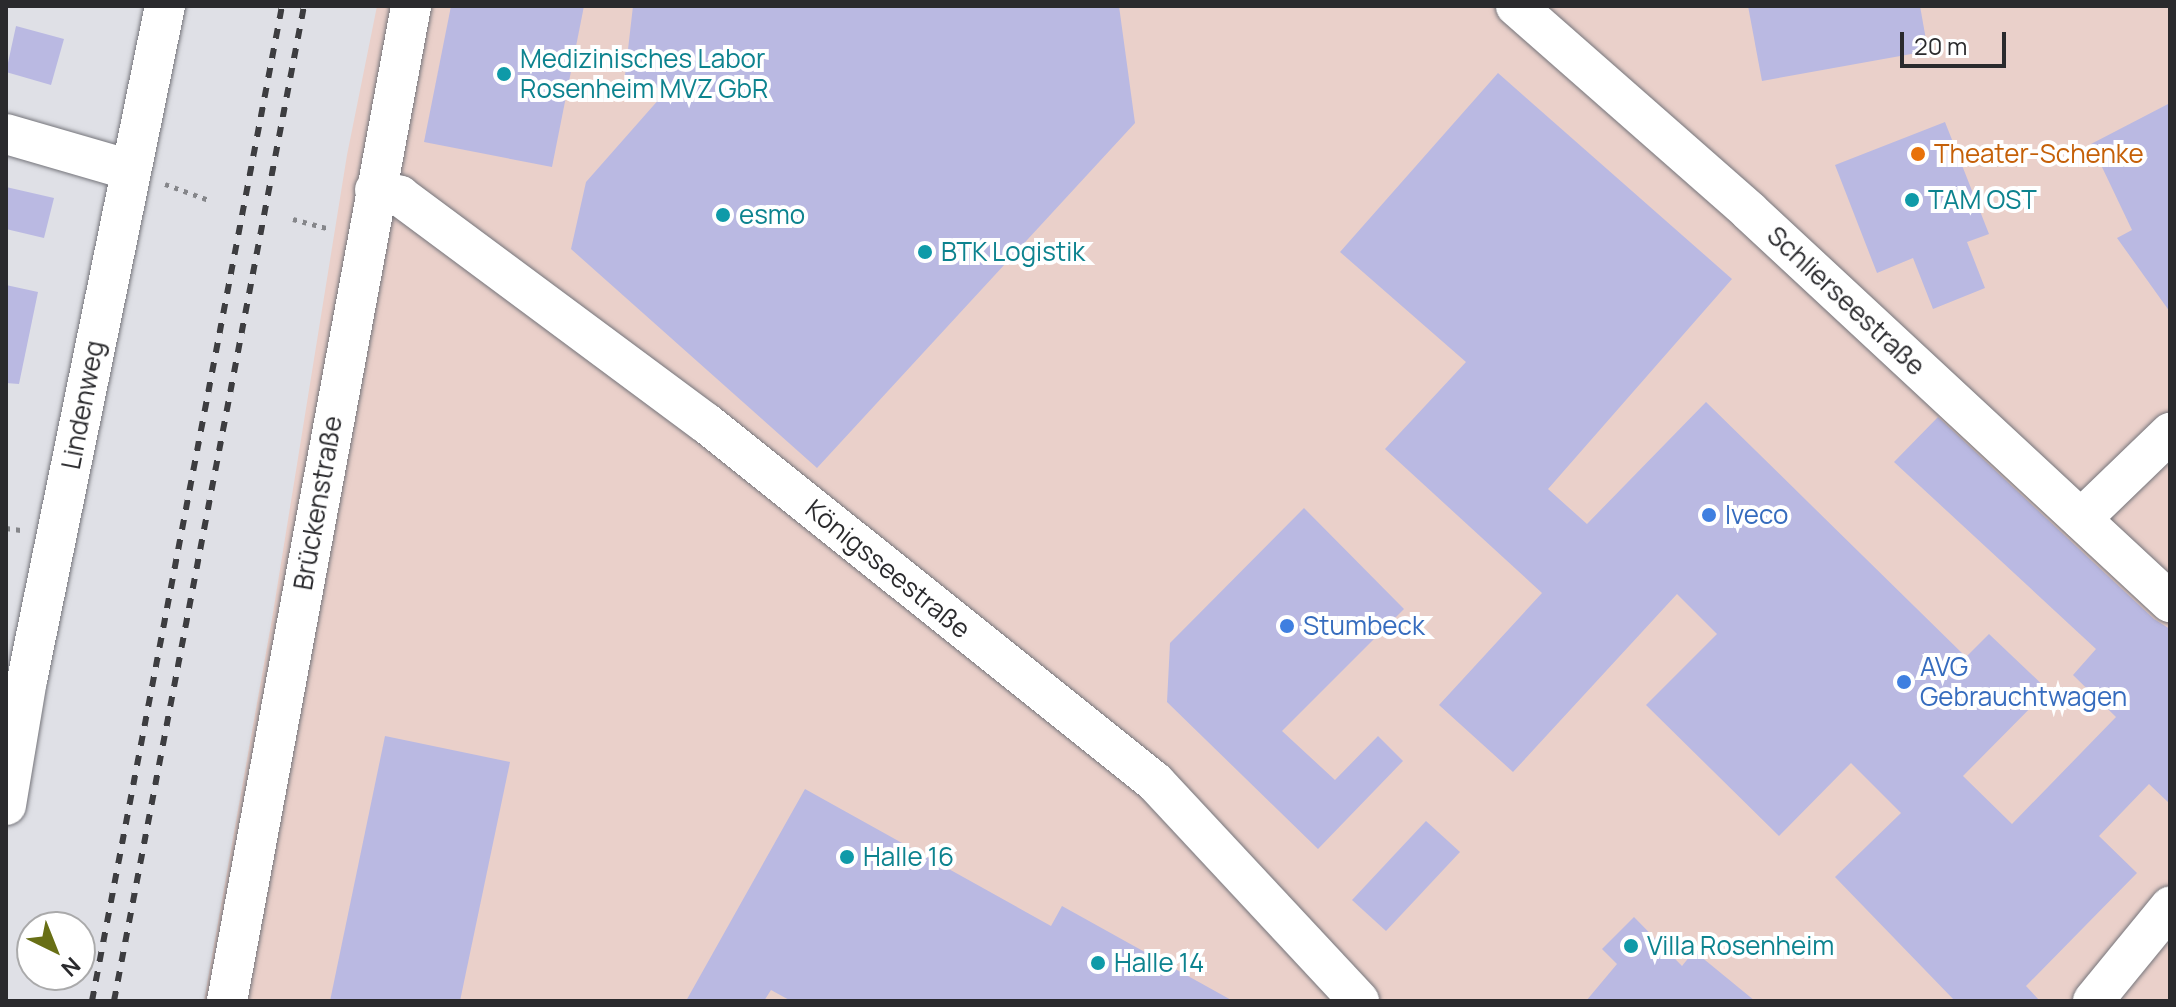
<!DOCTYPE html>
<meta charset="utf-8">
<style>
body{margin:0}
#map{position:relative;width:2176px;height:1007px;overflow:hidden;background:#dfe0e6;font-family:Manrope,sans-serif}
div>[style]{position:absolute}
[style*='--x']{left:calc(var(--x)*1px);top:calc(var(--y)*1px);width:calc(var(--w)*1px);rotate:calc(var(--a)*1deg)}
.commercial>*{inset:0;background:#ead0ca}
.building>*{inset:0;background:#bab9e2}
.path>*{height:5px;margin-top:-2.5px;transform-origin:0;background:repeating-linear-gradient(90deg,#85868a 0 4px,transparent 0 10px)}
.roads{filter:drop-shadow(0 0 2px #74747a) drop-shadow(0 0 2px #74747a)}
.minor>*{height:40px;margin:-20px;padding:0 20px;transform-origin:20px;border-radius:20px;background:#fff}
.rail>*{height:6px;margin-top:-3px;transform-origin:0;background:repeating-linear-gradient(90deg,#3d3d40 0 10px,transparent 0 20px)}
.dots>*{width:22px;height:22px;translate:-50% -50%;box-sizing:border-box;border:4px solid #fff;border-radius:50%}
span{translate:-50% -50%;white-space:nowrap;text-align:center;line-height:1.15;-webkit-text-stroke:8px #fff;paint-order:stroke}
.culture-label{font-size:26px;color:#0d838f}
.left{translate:0 -50%;text-align:left}
.food-label{font-size:26px;color:#c56008}
.street-label{font-size:26px;color:#2a2a2d}
.shop-label{font-size:26px;color:#366cbe}
.frame{position:absolute;inset:0;border:8px solid #2a2a2d;pointer-events:none}
.north{position:absolute;left:16px;top:911px;width:80px;height:80px;box-sizing:border-box;background:#fff;border:2px solid #aaaaab;border-radius:50%;rotate:137deg;font-size:22px;font-weight:700;line-height:32px;text-align:center;color:#2a2a2d}
.north::after{content:'';display:block;margin:auto;width:28px;height:36px;background:#686f15;clip-path:polygon(50% 0,100% 100%,50% 72%,0 100%)}
.scale{position:absolute;left:1900px;top:32px;width:106px;height:36px;box-sizing:border-box;border:4px solid #2a2a2d;border-top:0;padding-left:10px;font-size:24px;line-height:28px;white-space:nowrap;color:#2a2a2d;-webkit-text-stroke:6px #fff;paint-order:stroke}
</style>
<div id="map">
<div class="commercial">
<i style="clip-path:polygon(377px 6px,2170px 6px,2170px 1001px,204px 1001px,272px 619px,347px 155px)"></i>
</div>
<div class="building">
<i style="clip-path:polygon(451px 6px,584px 6px,552px 167px,424px 142px)"></i>
<i style="clip-path:polygon(633px 6px,1119px 6px,1135px 123px,817px 468px,571px 249px,586px 182px,668px 89px,624px 84px)"></i>
<i style="clip-path:polygon(1748px 6px,1920px 6px,1928px 51px,1762px 81px)"></i>
<i style="clip-path:polygon(16px 26px,64px 39px,51px 85px,6px 72px)"></i>
<i style="clip-path:polygon(1498px 73px,1732px 279px,1548px 489px,1587px 524px,1706px 402px,1966px 657px,1989px 634px,2048px 690px,1963px 776px,2012px 824px,2116px 717px,2073px 675px,2096px 649px,1894px 462px,1938px 417px,2154px 619px,2170px 629px,2170px 804px,2149px 784px,2099px 836px,2137px 873px,2026px 986px,2040px 1001px,1955px 1001px,1835px 877px,1901px 813px,1851px 763px,1779px 836px,1646px 705px,1717px 634px,1677px 594px,1513px 772px,1439px 705px,1542px 593px,1385px 449px,1466px 362px,1340px 252px)"></i>
<i style="clip-path:polygon(2170px 103px,2170px 312px,2117px 238px,2132px 230px,2091px 144px)"></i>
<i style="clip-path:polygon(1945px 122px,1989px 234px,1967px 242px,1985px 288px,1933px 309px,1913px 258px,1877px 273px,1835px 165px)"></i>
<i style="clip-path:polygon(6px 187px,54px 198px,44px 238px,6px 229px)"></i>
<i style="clip-path:polygon(6px 285px,38px 292px,19px 384px,6px 383px)"></i>
<i style="clip-path:polygon(1304px 508px,1404px 609px,1282px 731px,1335px 780px,1378px 736px,1403px 761px,1318px 849px,1167px 702px,1170px 643px)"></i>
<i style="clip-path:polygon(385px 736px,510px 762px,460px 1001px,330px 1001px)"></i>
<i style="clip-path:polygon(805px 789px,1051px 926px,1062px 906px,1233px 1001px,791px 1001px,771px 990px,764px 1001px,686px 1001px)"></i>
<i style="clip-path:polygon(1426px 821px,1460px 852px,1386px 931px,1352px 900px)"></i>
<i style="clip-path:polygon(1634px 917px,1682px 966px,1694px 951px,1755px 1001px,1586px 1001px,1617px 964px,1602px 949px)"></i>
</div>
<div class="path">
<i style="--x:165;--y:184;--w:47;--a:20"></i>
<i style="--x:293;--y:219;--w:39;--a:15"></i>
<i style="--x:6;--y:528;--w:15;--a:8"></i>
</div>
<div class="roads">
<div class="minor">
<i style="--x:1516;--y:6;--w:310;--a:41.3"></i>
<i style="--x:1749;--y:211;--w:575;--a:42.88"></i>
<i style="--x:6;--y:134;--w:129;--a:16.2"></i>
<i style="--x:375;--y:190;--w:26;--a:13"></i>
<i style="--x:400;--y:196;--w:381;--a:36.6"></i>
<i style="--x:706;--y:423;--w:575;--a:38.64"></i>
<i style="--x:1155;--y:782;--w:299;--a:47"></i>
<i style="--x:2081;--y:519;--w:124;--a:-44"></i>
<i style="--x:6;--y:805;--w:127;--a:-80.5"></i>
<i style="--x:27;--y:680;--w:688;--a:-78.43"></i>
<i style="--x:227;--y:1001;--w:1012;--a:-79.52"></i>
<i style="--x:2093;--y:1001;--w:122;--a:-50.7"></i>
</div>
</div>
<div class="rail">
<i style="--x:92;--y:1001;--w:1013;--a:-79.19"></i>
<i style="--x:114;--y:1001;--w:1013;--a:-79.19"></i>
</div>
<div class="dots">
<i style="left:504px;top:74px;background:#0f9aa8"></i>
<i style="left:1918px;top:154px;background:#e8710a"></i>
<i style="left:1912px;top:200px;background:#0f9aa8"></i>
<i style="left:723px;top:215px;background:#0f9aa8"></i>
<i style="left:925px;top:252px;background:#0f9aa8"></i>
<i style="left:1709px;top:515px;background:#3f7fe0"></i>
<i style="left:1287px;top:626px;background:#3f7fe0"></i>
<i style="left:1904px;top:682px;background:#3f7fe0"></i>
<i style="left:847px;top:857px;background:#0f9aa8"></i>
<i style="left:1631px;top:946px;background:#0f9aa8"></i>
<i style="left:1098px;top:963px;background:#0f9aa8"></i>
</div>
<div class="culture-label">
<span class="left" style="left:520px;top:74px">Medizinisches Labor<br>Rosenheim MVZ GbR</span>
<span class="left" style="left:1928px;top:200px">TAM OST</span>
<span class="left" style="left:739px;top:215px">esmo</span>
<span class="left" style="left:941px;top:252px">BTK Logistik</span>
<span class="left" style="left:863px;top:857px">Halle 16</span>
<span class="left" style="left:1647px;top:946px">Villa Rosenheim</span>
<span class="left" style="left:1114px;top:963px">Halle 14</span>
</div>
<div class="food-label">
<span class="left" style="left:1934px;top:154px">Theater-Schenke</span>
</div>
<div class="street-label">
<span style="left:1846px;top:301px;rotate:43deg">Schlierseestraße</span>
<span style="left:83px;top:405px;rotate:-79deg">Lindenweg</span>
<span style="left:318px;top:503px;rotate:-80deg">Brückenstraße</span>
<span style="left:888px;top:569px;rotate:39deg">Königsseestraße</span>
</div>
<div class="shop-label">
<span class="left" style="left:1725px;top:515px">Iveco</span>
<span class="left" style="left:1303px;top:626px">Stumbeck</span>
<span class="left" style="left:1920px;top:682px">AVG<br>Gebrauchtwagen</span>
</div>
<div class="frame"></div>
<div class="north">N</div>
<div class="scale">20 m</div>
</div>
